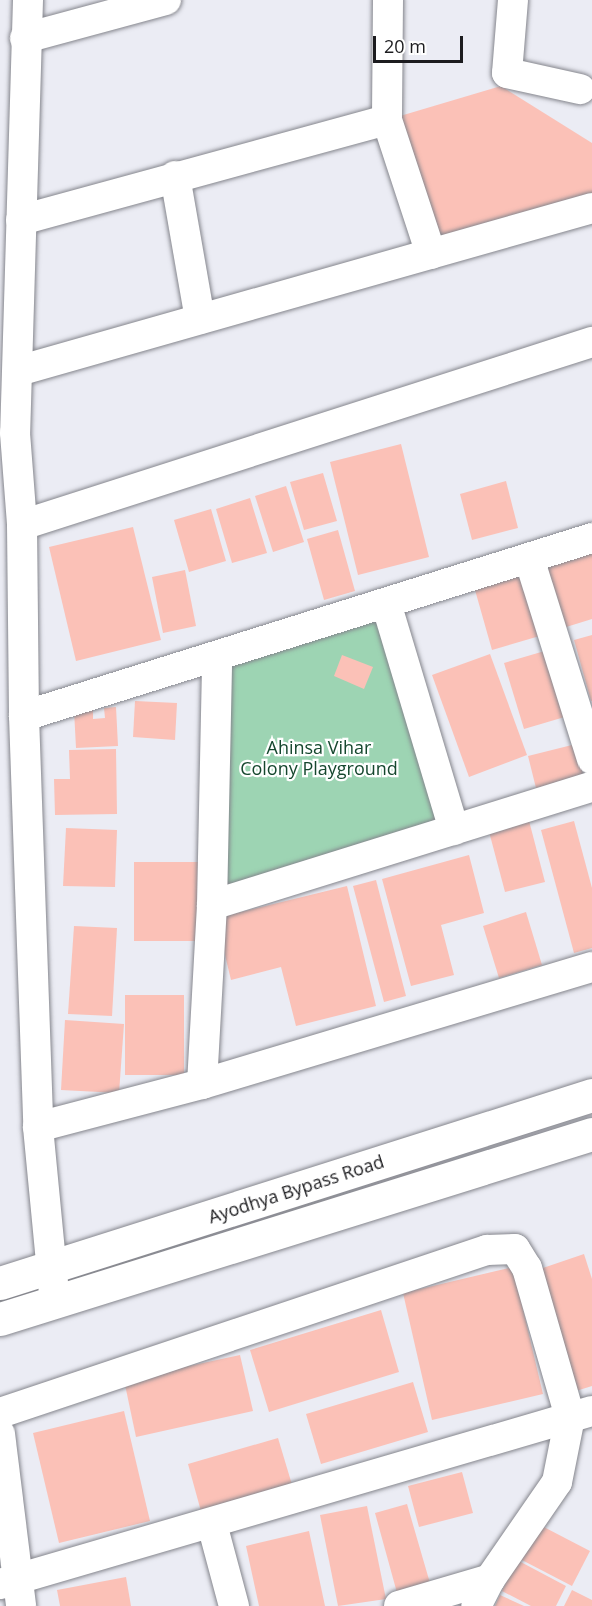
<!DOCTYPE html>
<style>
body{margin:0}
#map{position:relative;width:592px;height:1606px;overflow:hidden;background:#ebecf4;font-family:"Open Sans",sans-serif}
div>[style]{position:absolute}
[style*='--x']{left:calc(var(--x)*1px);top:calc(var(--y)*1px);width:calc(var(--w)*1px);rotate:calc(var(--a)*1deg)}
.green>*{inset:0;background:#9dd4b3}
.building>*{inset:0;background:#fbc1b7}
.roads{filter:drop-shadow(0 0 2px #85868d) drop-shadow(0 0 2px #85868d)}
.minor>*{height:30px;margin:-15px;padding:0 15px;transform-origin:15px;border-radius:15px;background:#fff}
.major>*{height:33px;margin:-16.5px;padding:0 16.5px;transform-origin:16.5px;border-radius:16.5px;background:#fff}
span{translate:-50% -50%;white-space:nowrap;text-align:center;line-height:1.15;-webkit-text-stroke:4.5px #fff;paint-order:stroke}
.park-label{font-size:18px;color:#15472e}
.street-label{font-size:18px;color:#1c1c1f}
.scale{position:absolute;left:373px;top:36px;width:90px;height:27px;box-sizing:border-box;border:3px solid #1c1c1f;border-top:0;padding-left:8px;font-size:18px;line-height:21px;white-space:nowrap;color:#1c1c1f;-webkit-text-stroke:4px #fff;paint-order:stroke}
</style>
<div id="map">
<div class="green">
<i style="clip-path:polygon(384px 608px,450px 827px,214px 902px,215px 656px)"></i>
</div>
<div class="building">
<i style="clip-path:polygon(501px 86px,592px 143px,592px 205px,433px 250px,390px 119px)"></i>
<i style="clip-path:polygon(401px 444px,429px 557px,358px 575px,330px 462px)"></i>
<i style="clip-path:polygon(323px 473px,337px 521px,304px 530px,290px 482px)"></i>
<i style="clip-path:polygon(506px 481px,518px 528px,472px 540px,460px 494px)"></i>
<i style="clip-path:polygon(286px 486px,304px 542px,273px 552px,255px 496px)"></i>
<i style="clip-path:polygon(250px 498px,267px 553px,232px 563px,216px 509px)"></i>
<i style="clip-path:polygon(211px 509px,226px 561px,189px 572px,174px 520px)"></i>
<i style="clip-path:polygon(133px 527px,161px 640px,76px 661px,49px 547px)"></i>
<i style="clip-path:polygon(338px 530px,355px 591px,324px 600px,307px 539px)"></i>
<i style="clip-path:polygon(589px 544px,592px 555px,592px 619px,563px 628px,543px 558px)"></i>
<i style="clip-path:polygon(185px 570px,196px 626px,163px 633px,152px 577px)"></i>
<i style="clip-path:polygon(525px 574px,543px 635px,492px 650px,475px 590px)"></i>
<i style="clip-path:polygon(592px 635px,592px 701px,591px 701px,574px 640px)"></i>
<i style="clip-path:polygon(548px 650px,568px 716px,524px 729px,504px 663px)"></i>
<i style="clip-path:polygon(490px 654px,527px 755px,469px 777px,432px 675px)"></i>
<i style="clip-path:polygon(342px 655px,373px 667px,364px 689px,334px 676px)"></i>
<i style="clip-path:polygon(135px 701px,177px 703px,175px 740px,133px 737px)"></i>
<i style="clip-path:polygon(116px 707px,118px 746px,76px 748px,74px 710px,93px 709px,93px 719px,105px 718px,104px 708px)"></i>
<i style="clip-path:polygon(576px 744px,584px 776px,536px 788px,528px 756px)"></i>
<i style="clip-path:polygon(116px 749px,117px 814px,55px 815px,54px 779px,70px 779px,69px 750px)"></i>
<i style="clip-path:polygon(527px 813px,545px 882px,505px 892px,487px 824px)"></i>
<i style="clip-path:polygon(574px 821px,592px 888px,592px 948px,574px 953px,541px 830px)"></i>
<i style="clip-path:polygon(66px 828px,117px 830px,115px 887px,63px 886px)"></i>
<i style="clip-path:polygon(469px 855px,484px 913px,441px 925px,454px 975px,411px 986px,382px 879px)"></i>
<i style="clip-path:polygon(134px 862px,198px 862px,197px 941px,134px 941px)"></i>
<i style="clip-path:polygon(376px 880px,406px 996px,384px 1002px,353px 886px)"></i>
<i style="clip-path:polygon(347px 886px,376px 1006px,296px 1026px,281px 967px,231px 980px,216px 918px)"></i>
<i style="clip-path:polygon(526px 912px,542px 965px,499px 978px,483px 926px)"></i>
<i style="clip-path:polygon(74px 926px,117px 928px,112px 1016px,68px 1014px)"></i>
<i style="clip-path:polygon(125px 995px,184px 995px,184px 1075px,125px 1075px)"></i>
<i style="clip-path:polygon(65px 1020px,124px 1024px,119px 1093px,61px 1090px)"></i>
<i style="clip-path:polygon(584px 1254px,592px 1279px,592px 1386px,576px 1391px,537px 1270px)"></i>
<i style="clip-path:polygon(513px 1267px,543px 1394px,432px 1420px,403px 1293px)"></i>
<i style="clip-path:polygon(381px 1310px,399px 1372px,269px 1412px,250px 1350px)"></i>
<i style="clip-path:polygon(240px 1355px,253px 1411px,136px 1437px,124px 1380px)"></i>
<i style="clip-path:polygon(413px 1382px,428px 1432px,321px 1464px,306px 1414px)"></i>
<i style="clip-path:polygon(124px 1411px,150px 1521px,59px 1543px,33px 1433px)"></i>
<i style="clip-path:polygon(278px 1438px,293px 1488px,202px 1515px,188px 1464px)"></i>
<i style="clip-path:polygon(462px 1472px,473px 1513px,419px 1527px,408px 1486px)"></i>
<i style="clip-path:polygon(407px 1504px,432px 1590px,399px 1600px,375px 1513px)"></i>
<i style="clip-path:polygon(367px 1506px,386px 1599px,338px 1606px,320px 1515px)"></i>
<i style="clip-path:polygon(538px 1524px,590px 1551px,572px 1586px,520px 1559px)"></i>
<i style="clip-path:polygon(309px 1531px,325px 1606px,259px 1606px,246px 1546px)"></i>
<i style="clip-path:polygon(517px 1560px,566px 1586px,556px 1606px,531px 1606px,502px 1591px)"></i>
<i style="clip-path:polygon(126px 1577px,131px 1606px,60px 1606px,57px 1590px)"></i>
<i style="clip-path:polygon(572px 1590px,592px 1600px,592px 1606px,564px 1606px)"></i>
<i style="clip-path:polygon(500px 1595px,524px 1606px,495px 1606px)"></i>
</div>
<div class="roads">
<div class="minor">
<i style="--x:28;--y:0;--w:433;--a:91.7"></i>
<i style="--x:15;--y:433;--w:92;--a:85.6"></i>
<i style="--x:22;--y:525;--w:191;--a:89.4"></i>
<i style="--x:24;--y:716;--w:411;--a:88"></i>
<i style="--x:38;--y:1127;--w:176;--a:84.5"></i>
<i style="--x:388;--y:0;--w:120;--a:90.5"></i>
<i style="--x:387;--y:120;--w:141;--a:71.8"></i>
<i style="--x:513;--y:0;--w:73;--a:94.7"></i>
<i style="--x:507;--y:73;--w:75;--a:12.4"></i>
<i style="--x:25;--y:38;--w:146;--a:-15.1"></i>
<i style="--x:175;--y:176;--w:145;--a:80.1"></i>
<i style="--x:21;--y:220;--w:379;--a:-15.3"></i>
<i style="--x:18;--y:371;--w:597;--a:-15.85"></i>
<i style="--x:22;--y:525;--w:599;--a:-17.8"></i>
<i style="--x:529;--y:558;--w:211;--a:72.6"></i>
<i style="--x:386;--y:603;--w:237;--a:73.3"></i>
<i style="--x:24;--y:716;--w:595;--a:-17.4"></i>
<i style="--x:212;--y:905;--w:398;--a:-17.3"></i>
<i style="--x:202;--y:1084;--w:179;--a:-86.8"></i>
<i style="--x:212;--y:905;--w:249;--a:-88.8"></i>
<i style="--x:38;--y:1127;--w:170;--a:-14.7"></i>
<i style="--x:202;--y:1084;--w:407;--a:-16.7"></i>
<i style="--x:0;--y:1413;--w:514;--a:-18.51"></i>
<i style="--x:487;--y:1250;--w:28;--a:-2"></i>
<i style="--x:515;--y:1249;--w:22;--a:58"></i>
<i style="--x:527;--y:1268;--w:155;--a:73.9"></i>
<i style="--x:570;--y:1417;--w:66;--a:101.3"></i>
<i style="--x:557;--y:1482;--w:118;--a:124.6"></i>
<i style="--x:490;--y:1579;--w:30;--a:117"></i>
<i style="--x:0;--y:1434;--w:173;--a:83"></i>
<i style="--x:212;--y:1524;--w:85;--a:75"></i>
<i style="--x:0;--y:1584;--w:617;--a:-16.29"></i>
<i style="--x:399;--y:1606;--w:95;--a:-16.5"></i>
</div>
<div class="major">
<i style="--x:0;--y:1283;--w:621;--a:-17.62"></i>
<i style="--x:0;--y:1319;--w:620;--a:-17.35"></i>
</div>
</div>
<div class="park-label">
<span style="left:319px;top:758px">Ahinsa Vihar<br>Colony Playground</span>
</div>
<div class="street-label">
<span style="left:296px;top:1189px;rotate:-18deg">Ayodhya Bypass Road</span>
</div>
<div class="scale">20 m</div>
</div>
